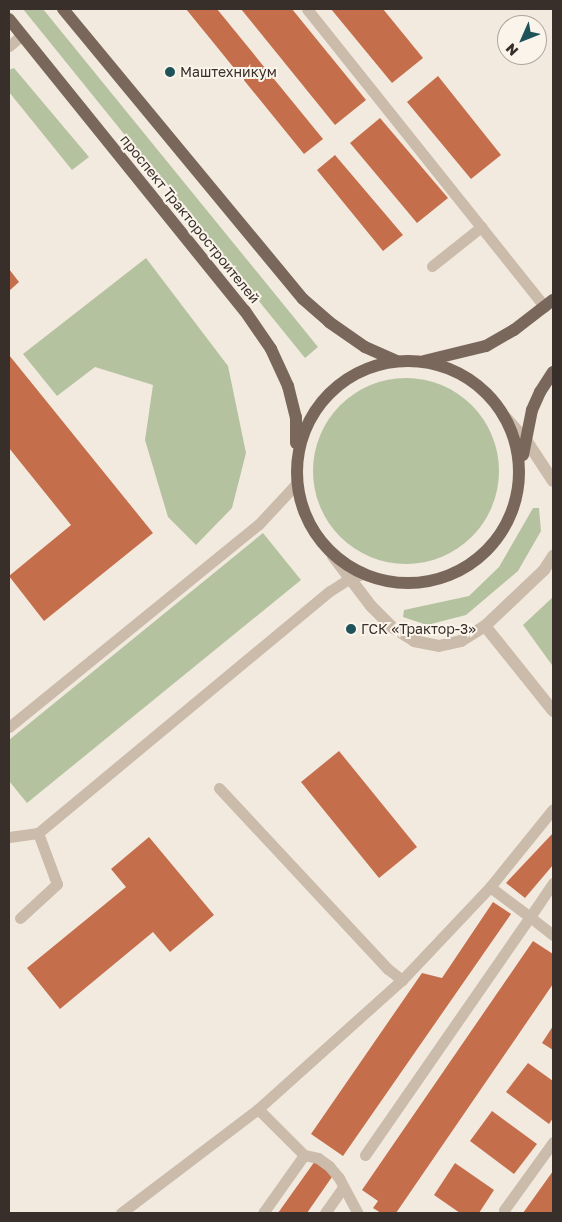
<!DOCTYPE html>
<meta charset="utf-8">
<style>
body{margin:0}
#map{position:relative;width:562px;height:1222px;overflow:hidden;background:#f3eadf;font-family:"Golos Text",sans-serif}
div>[style]{position:absolute}
[style*='--x']{left:calc(var(--x)*1px);top:calc(var(--y)*1px);width:calc(var(--w)*1px);rotate:calc(var(--a)*1deg)}
.green>*{inset:0;background:#b4c29f}
.round{border-radius:50%}
.building>*{inset:0;background:#c56e4b}
.service>*{height:11px;margin:-5.5px;padding:0 5.5px;transform-origin:5.5px;border-radius:5.5px;background:#cbbbab}
.minor>*{height:12px;margin:-6px;padding:0 6px;transform-origin:6px;border-radius:6px;background:#cbbbab}
.primary>*{height:12px;margin:-6px;padding:0 6px;transform-origin:6px;border-radius:6px;background:#7a675b}
.primary>.ring{margin:-6px;padding:0;box-sizing:content-box;background:none;border:12px solid #7a675b;border-radius:50%}
.dots>*{width:14px;height:14px;translate:-50% -50%;box-sizing:border-box;border:2px solid #faf4eb;border-radius:50%}
span{translate:-50% -50%;white-space:nowrap;text-align:center;line-height:1.15;-webkit-text-stroke:4px #faf4eb;paint-order:stroke}
.poi-label{font-size:14px;color:#392f2a}
.left{translate:0 -50%;text-align:left}
.street-label{font-size:14px;color:#392f2a}
.frame{position:absolute;inset:0;border:10px solid #392f2a;pointer-events:none}
.north{position:absolute;left:497px;top:15px;width:50px;height:50px;box-sizing:border-box;background:#faf4eb;border:1px solid #ada59e;border-radius:50%;rotate:226deg;font-size:14px;font-weight:700;line-height:20px;text-align:center;color:#392f2a}
.north::after{content:'';display:block;margin:auto;width:18px;height:22px;background:#1f535a;clip-path:polygon(50% 0,100% 100%,50% 72%,0 100%)}
</style>
<div id="map">
<div class="green">
<i style="clip-path:polygon(23px 9px,43px 9px,318px 347px,305px 358px)"></i>
<i style="clip-path:polygon(14px 68px,89px 157px,72px 170px,9px 92px,9px 70px)"></i>
<i style="clip-path:polygon(146px 258px,228px 366px,246px 453px,232px 508px,196px 545px,168px 517px,145px 440px,153px 385px,95px 367px,57px 396px,23px 354px)"></i>
<i class="round" style="left:313px;top:378px;width:186px;height:186px"></i>
<i style="clip-path:polygon(533px 508px,539px 508px,541px 531px,518px 571px,466px 615px,427px 625px,403px 617px,404px 610px,469px 596px,499px 567px)"></i>
<i style="clip-path:polygon(263px 533px,301px 580px,27px 803px,9px 781px,9px 740px)"></i>
<i style="clip-path:polygon(553px 597px,553px 664px,552px 665px,523px 625px)"></i>
</div>
<div class="building">
<i style="clip-path:polygon(186px 9px,217px 9px,323px 139px,304px 154px)"></i>
<i style="clip-path:polygon(241px 9px,292px 9px,366px 100px,335px 125px)"></i>
<i style="clip-path:polygon(331px 9px,383px 9px,423px 58px,392px 83px)"></i>
<i style="clip-path:polygon(438px 76px,501px 155px,471px 179px,407px 102px)"></i>
<i style="clip-path:polygon(380px 118px,448px 198px,417px 223px,350px 143px)"></i>
<i style="clip-path:polygon(335px 155px,403px 235px,383px 251px,317px 170px)"></i>
<i style="clip-path:polygon(9px 269px,19px 282px,9px 291px)"></i>
<i style="clip-path:polygon(9px 355px,153px 533px,44px 621px,9px 576px,71px 525px,9px 448px)"></i>
<i style="clip-path:polygon(339px 751px,417px 847px,379px 878px,301px 782px)"></i>
<i style="clip-path:polygon(553px 833px,553px 865px,525px 898px,506px 883px)"></i>
<i style="clip-path:polygon(149px 837px,214px 915px,170px 952px,153px 932px,60px 1009px,27px 968px,126px 887px,111px 869px)"></i>
<i style="clip-path:polygon(493px 902px,511px 914px,343px 1156px,311px 1134px,422px 973px,442px 978px)"></i>
<i style="clip-path:polygon(533px 941px,553px 954px,553px 984px,396px 1213px,381px 1213px,373px 1208px,378px 1201px,362px 1190px)"></i>
<i style="clip-path:polygon(553px 1026px,553px 1050px,542px 1043px)"></i>
<i style="clip-path:polygon(528px 1063px,553px 1081px,553px 1118px,549px 1124px,506px 1092px)"></i>
<i style="clip-path:polygon(492px 1111px,537px 1144px,514px 1174px,470px 1141px)"></i>
<i style="clip-path:polygon(315px 1161px,334px 1174px,307px 1213px,278px 1213px)"></i>
<i style="clip-path:polygon(455px 1163px,494px 1190px,479px 1213px,460px 1213px,434px 1195px)"></i>
<i style="clip-path:polygon(553px 1171px,553px 1213px,523px 1213px)"></i>
</div>
<div class="service">
<i style="--x:307;--y:9;--w:381;--a:51.4"></i>
<i style="--x:9;--y:46;--w:17;--a:-40"></i>
<i style="--x:432;--y:266;--w:63;--a:-38.5"></i>
<i style="--x:9;--y:727;--w:321;--a:-39.1"></i>
<i style="--x:258;--y:525;--w:57;--a:-47.1"></i>
<i style="--x:219;--y:788;--w:248;--a:47"></i>
<i style="--x:388;--y:969;--w:18;--a:38"></i>
<i style="--x:9;--y:837;--w:29;--a:-8"></i>
<i style="--x:38;--y:833;--w:379;--a:-39.7"></i>
<i style="--x:330;--y:591;--w:24;--a:-33"></i>
<i style="--x:350;--y:578;--w:13;--a:-18"></i>
<i style="--x:553;--y:883;--w:41;--a:124.1"></i>
<i style="--x:530;--y:917;--w:29;--a:38"></i>
<i style="--x:20;--y:918;--w:50;--a:-42.6"></i>
<i style="--x:57;--y:884;--w:54;--a:-110.4"></i>
<i style="--x:258;--y:1109;--w:65;--a:45"></i>
<i style="--x:304;--y:1155;--w:14;--a:12"></i>
<i style="--x:318;--y:1158;--w:14;--a:36"></i>
<i style="--x:329;--y:1166;--w:16;--a:50"></i>
<i style="--x:339;--y:1178;--w:40;--a:62"></i>
<i style="--x:365;--y:1155;--w:290;--a:-55.3"></i>
<i style="--x:530;--y:917;--w:50;--a:-143.1"></i>
<i style="--x:490;--y:887;--w:100;--a:-51.1"></i>
<i style="--x:504;--y:1210;--w:84;--a:-54.2"></i>
<i style="--x:121;--y:1213;--w:172;--a:-37.2"></i>
<i style="--x:258;--y:1109;--w:193;--a:-41.9"></i>
<i style="--x:402;--y:980;--w:128;--a:-46.6"></i>
<i style="--x:263;--y:1213;--w:71;--a:-54.7"></i>
<i style="--x:325;--y:1213;--w:32;--a:-55"></i>
</div>
<div class="minor">
<i style="--x:505;--y:417;--w:31;--a:48"></i>
<i style="--x:526;--y:440;--w:49;--a:56.6"></i>
<i style="--x:333;--y:556;--w:63;--a:52.8"></i>
<i style="--x:371;--y:606;--w:30;--a:45"></i>
<i style="--x:392;--y:627;--w:26;--a:32"></i>
<i style="--x:414;--y:641;--w:25;--a:11"></i>
<i style="--x:439;--y:646;--w:23;--a:-13"></i>
<i style="--x:461;--y:641;--w:28;--a:-32"></i>
<i style="--x:485;--y:626;--w:81;--a:-43.5"></i>
<i style="--x:544;--y:570;--w:17;--a:-57"></i>
<i style="--x:485;--y:626;--w:109;--a:51.3"></i>
</div>
<div class="primary">
<i style="--x:63;--y:9;--w:376;--a:50.4"></i>
<i style="--x:303;--y:299;--w:35;--a:41"></i>
<i style="--x:329;--y:322;--w:44;--a:34.8"></i>
<i style="--x:365;--y:347;--w:34;--a:24"></i>
<i style="--x:9;--y:19;--w:375;--a:51.1"></i>
<i style="--x:245;--y:311;--w:46;--a:55.6"></i>
<i style="--x:271;--y:349;--w:41;--a:65.3"></i>
<i style="--x:288;--y:386;--w:32;--a:76"></i>
<i style="--x:296;--y:417;--w:26;--a:90"></i>
<i class="ring" style="left:297px;top:361px;width:210px;height:210px"></i>
<i style="--x:424;--y:361;--w:64;--a:-13.6"></i>
<i style="--x:486;--y:346;--w:32;--a:-30"></i>
<i style="--x:514;--y:330;--w:49;--a:-37.6"></i>
<i style="--x:523;--y:455;--w:46;--a:-78.7"></i>
<i style="--x:532;--y:410;--w:20;--a:-66"></i>
<i style="--x:540;--y:392;--w:24;--a:-57"></i>
</div>
<div class="dots">
<i style="left:170px;top:72px;background:#1f535a"></i>
<i style="left:351px;top:629px;background:#1f535a"></i>
</div>
<div class="poi-label">
<span class="left" style="left:180px;top:72px">Маштехникум</span>
<span class="left" style="left:361px;top:629px">ГСК «Трактор-3»</span>
</div>
<div class="street-label">
<span style="left:190px;top:219px;rotate:51deg">проспект Тракторостроителей</span>
</div>
<div class="frame"></div>
<div class="north">N</div>
</div>
